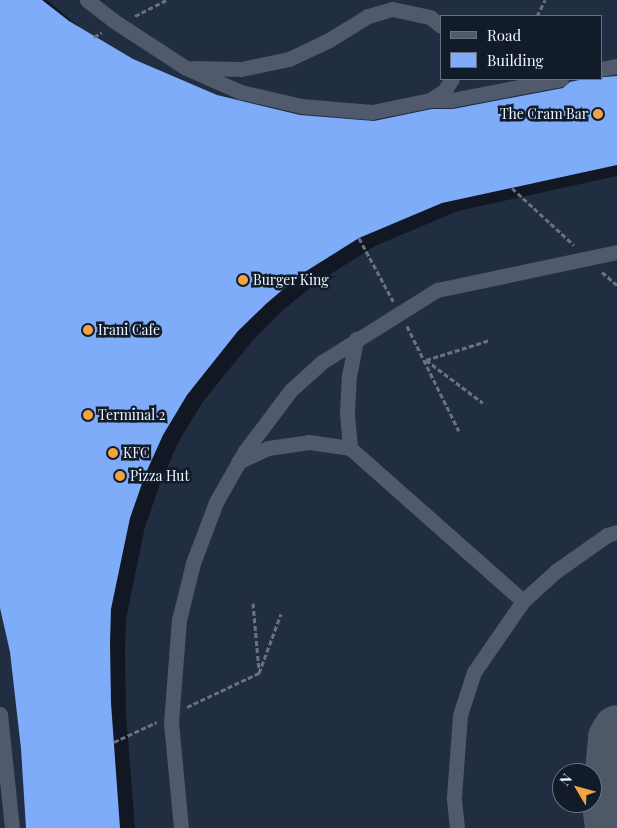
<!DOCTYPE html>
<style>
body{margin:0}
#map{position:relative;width:617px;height:828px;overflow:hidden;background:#1b2534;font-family:"Playfair Display",serif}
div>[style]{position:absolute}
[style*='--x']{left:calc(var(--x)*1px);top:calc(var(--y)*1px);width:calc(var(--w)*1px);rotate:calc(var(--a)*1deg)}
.built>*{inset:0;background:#212e42}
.shadow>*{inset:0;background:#0007}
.taxiway>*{height:48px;margin:-24px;padding:0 24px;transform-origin:24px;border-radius:24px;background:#4e5866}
.building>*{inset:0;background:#7eacf8}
.path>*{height:3px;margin-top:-1.5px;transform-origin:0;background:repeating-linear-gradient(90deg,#6a7280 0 5px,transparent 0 7.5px)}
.minor>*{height:15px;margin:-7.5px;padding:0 7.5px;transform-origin:7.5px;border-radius:7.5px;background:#505a6c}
.dots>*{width:14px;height:14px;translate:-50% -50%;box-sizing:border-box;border:2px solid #121b2a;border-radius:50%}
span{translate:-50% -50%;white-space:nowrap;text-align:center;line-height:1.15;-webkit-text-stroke:5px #121b2a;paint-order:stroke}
.poi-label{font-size:14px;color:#eef4ff}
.right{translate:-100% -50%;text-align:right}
.left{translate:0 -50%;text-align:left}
.legend{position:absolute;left:440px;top:15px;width:162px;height:65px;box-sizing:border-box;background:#121b2a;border:1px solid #6a727f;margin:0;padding:6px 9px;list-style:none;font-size:15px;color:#eef4ff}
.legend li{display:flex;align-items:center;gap:10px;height:25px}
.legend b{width:25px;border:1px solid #6a727f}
.north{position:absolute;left:552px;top:763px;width:50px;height:50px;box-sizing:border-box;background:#121b2a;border:1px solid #6a727f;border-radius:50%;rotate:307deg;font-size:14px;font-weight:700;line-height:20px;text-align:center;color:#eef4ff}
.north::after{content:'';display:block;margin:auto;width:18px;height:22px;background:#f3a442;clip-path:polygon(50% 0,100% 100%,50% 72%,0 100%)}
</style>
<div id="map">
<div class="built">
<i style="clip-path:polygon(evenodd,0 0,617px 0,617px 828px,0 828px,0 0,441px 16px,601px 16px,601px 79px,441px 79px,441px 16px,0 0,562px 773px,592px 773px,592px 803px,562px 803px,562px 773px)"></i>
</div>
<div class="shadow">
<i style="clip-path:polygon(0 0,47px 0,84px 31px,132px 60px,217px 96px,299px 116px,374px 122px,453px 110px,617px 77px,617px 176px,458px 211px,375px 246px,315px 284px,282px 311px,253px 340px,202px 403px,178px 443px,160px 484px,145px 527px,126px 619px,125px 653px,126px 712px,135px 828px,28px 828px,12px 652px,0 604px)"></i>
</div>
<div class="taxiway">
<i style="--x:609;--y:828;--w:23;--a:-97"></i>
<i style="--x:606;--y:805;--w:67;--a:-84.9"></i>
<i style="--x:612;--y:738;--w:10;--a:-61"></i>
</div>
<div class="building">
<i style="clip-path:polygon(0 0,42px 0,69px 21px,133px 59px,217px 95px,300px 115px,374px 121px,432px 109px,453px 109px,563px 88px,570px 82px,584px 79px,617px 76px,617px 165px,442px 203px,359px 238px,300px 275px,267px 303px,238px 331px,187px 395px,163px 435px,145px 475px,130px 518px,111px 609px,110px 644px,111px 703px,120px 828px,26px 828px,21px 749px,10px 652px,0 608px)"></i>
</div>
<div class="path">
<i style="--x:135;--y:16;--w:35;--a:-27"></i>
<i style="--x:537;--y:16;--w:18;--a:-63"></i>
<i style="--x:94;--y:37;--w:9;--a:-32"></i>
<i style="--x:512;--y:188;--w:84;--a:42.6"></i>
<i style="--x:359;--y:238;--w:72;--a:61.6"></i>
<i style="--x:602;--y:272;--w:20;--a:41"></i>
<i style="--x:407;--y:326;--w:117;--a:63.7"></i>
<i style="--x:426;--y:360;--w:71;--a:37"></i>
<i style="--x:426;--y:360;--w:67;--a:-17.4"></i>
<i style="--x:253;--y:603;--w:67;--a:84.9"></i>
<i style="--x:187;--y:707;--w:80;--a:-25.3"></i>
<i style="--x:259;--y:673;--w:63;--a:-69.6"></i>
<i style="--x:114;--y:742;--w:47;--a:-24.9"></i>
</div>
<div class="minor">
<i style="--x:87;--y:0;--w:34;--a:38"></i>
<i style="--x:114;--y:21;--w:86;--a:33.1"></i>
<i style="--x:186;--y:68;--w:60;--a:23.6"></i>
<i style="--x:241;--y:92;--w:62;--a:13.1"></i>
<i style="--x:301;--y:106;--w:71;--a:4.8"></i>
<i style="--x:372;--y:112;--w:59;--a:-11.7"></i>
<i style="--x:430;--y:100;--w:21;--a:0"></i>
<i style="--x:451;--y:100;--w:112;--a:-10.8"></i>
<i style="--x:192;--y:68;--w:49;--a:1.2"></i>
<i style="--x:241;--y:69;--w:49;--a:-11.8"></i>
<i style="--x:289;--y:59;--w:44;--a:-25.4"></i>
<i style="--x:329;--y:40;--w:46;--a:-31.6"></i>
<i style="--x:368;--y:16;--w:25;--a:-16"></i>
<i style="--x:392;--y:9;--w:39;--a:12"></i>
<i style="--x:430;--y:17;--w:14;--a:39"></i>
<i style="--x:601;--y:69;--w:16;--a:-11"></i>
<i style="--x:430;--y:100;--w:17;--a:-33"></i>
<i style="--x:444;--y:91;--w:14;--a:-56"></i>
<i style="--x:350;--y:448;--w:36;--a:-95"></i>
<i style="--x:347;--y:412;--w:36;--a:-87"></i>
<i style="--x:349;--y:376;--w:38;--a:-79"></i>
<i style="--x:238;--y:462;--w:33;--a:-25"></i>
<i style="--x:268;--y:448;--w:41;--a:-8.3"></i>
<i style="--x:309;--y:442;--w:41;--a:8.3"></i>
<i style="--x:350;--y:448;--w:231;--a:41.5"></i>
<i style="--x:0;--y:714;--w:115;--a:84"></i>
<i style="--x:181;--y:828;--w:105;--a:-95.4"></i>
<i style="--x:171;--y:723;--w:103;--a:-85.6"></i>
<i style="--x:179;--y:620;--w:59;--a:-76.2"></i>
<i style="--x:193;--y:563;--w:65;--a:-69.3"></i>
<i style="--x:216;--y:502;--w:59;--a:-60.4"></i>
<i style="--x:245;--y:451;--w:76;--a:-53"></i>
<i style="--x:291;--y:390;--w:42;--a:-42.1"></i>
<i style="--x:322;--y:362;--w:136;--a:-32.1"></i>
<i style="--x:437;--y:290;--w:184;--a:-11.9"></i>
<i style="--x:457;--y:828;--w:31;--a:-96"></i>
<i style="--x:454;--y:797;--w:82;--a:-85.8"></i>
<i style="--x:460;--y:715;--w:45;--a:-72"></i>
<i style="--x:474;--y:672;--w:86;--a:-55.4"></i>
<i style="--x:523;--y:601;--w:45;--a:-42.3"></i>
<i style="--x:556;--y:571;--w:62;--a:-35.2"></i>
<i style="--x:607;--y:535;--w:10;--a:-17"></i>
</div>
<div class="dots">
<i style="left:598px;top:114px;background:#f3a442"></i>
<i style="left:243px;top:280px;background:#f3a442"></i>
<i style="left:88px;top:330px;background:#f3a442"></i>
<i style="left:88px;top:415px;background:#f3a442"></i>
<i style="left:113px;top:453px;background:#f3a442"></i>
<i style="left:120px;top:476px;background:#f3a442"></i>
</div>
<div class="poi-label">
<span class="right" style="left:588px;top:114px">The Cram Bar</span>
<span class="left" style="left:253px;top:280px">Burger King</span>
<span class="left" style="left:98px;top:330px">Irani Cafe</span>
<span class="left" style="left:98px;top:415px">Terminal 2</span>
<span class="left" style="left:123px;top:453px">KFC</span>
<span class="left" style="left:130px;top:476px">Pizza Hut</span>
</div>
<ul class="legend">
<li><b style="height:6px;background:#505a6c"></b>Road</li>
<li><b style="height:14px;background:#7eacf8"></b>Building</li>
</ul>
<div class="north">N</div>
</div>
